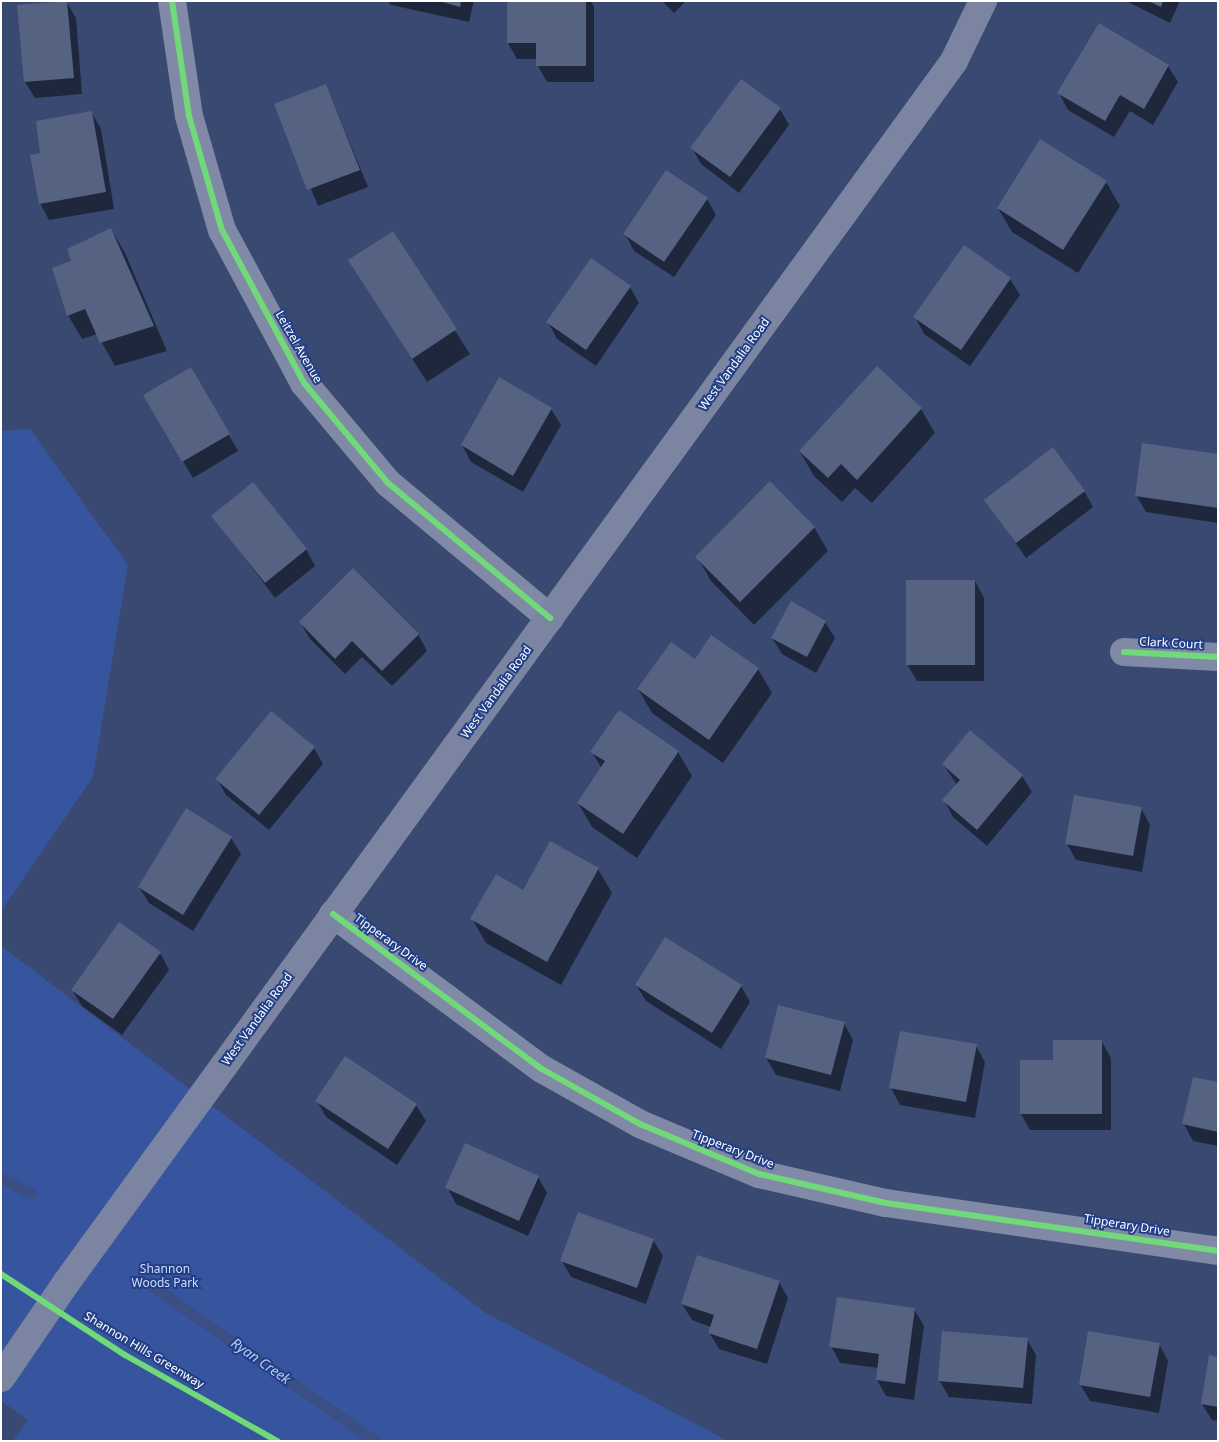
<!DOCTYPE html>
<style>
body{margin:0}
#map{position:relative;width:1219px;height:1442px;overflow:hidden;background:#394971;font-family:"Noto Sans",sans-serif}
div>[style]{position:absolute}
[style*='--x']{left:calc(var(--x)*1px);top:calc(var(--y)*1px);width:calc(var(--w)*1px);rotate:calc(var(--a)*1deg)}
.green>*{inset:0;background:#36559e}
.shadow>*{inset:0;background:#0007}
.stream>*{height:11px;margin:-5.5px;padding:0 5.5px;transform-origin:5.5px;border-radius:5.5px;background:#3b4f84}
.building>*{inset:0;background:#556282}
.path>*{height:3px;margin-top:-1.5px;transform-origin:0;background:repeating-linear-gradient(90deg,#808aa6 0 2.5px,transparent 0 6.5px)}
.minor>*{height:28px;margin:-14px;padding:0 14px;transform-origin:14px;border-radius:14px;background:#808aa6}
.secondary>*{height:28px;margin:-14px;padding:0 14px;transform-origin:14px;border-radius:14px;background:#7b85a2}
.cycleway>*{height:6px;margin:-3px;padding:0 3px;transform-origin:3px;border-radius:3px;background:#71d979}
span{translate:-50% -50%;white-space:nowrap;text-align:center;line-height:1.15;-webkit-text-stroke:4px #223f88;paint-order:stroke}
.street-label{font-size:12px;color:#fff}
.park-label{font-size:12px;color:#d1ddf7}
.water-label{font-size:14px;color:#b9caf1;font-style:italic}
.frame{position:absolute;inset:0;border:2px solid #fff;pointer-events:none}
</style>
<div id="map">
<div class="green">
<i style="clip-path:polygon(30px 429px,128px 565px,93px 777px,1px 911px,1px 431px)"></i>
<i style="clip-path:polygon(1px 946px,486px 1313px,728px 1441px,13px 1441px,28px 1420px,1px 1401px)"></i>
</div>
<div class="shadow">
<i style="clip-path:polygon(66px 1px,76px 18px,82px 94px,35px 98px,25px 82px)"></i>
<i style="clip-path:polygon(388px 1px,474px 1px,469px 22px,391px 5px)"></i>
<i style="clip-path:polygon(508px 1px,591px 1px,594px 7px,594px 82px,547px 82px,538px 66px,538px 59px,517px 59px,508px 43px)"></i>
<i style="clip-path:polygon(662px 1px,686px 1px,674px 13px)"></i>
<i style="clip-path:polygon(1126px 1px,1180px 1px,1170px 23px)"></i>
<i style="clip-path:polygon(1168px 66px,1178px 82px,1153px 125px,1130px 111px,1114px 137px,1068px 110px,1059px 93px)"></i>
<i style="clip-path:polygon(326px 85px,368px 187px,318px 206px,276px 104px)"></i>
<i style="clip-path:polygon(780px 109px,789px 125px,739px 193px,701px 164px,692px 148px)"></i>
<i style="clip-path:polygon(92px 113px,101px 129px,114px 209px,49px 220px,40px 203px,42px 154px)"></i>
<i style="clip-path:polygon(1106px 182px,1120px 206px,1078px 273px,1012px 232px,998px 208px)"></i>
<i style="clip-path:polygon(707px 199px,716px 215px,674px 277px,634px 251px,625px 234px)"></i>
<i style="clip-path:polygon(111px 229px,125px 253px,167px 351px,115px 366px,97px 334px,82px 339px,68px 315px,72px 262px)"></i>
<i style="clip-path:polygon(392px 233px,470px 354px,427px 382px,349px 260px)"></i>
<i style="clip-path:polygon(1010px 279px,1020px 295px,970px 366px,924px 334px,915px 317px)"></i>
<i style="clip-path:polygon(630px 287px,639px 303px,596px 366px,557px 339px,548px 322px)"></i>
<i style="clip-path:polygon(877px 368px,921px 409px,935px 433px,872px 503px,855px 488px,842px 502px,814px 476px,800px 452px)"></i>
<i style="clip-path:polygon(191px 369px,238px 451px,193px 478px,144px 396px)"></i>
<i style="clip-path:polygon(551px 409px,561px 425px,523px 492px,471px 462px,462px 445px)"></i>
<i style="clip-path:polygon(1218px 456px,1218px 523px,1146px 512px,1136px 495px)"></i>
<i style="clip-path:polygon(1084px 491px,1093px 507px,1026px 558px,986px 500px)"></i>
<i style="clip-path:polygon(213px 516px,306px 549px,315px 566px,275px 598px)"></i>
<i style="clip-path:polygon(814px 527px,828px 551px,754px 625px,711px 581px,697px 557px)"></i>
<i style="clip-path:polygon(975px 581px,984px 598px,984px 681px,917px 681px,907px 664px)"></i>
<i style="clip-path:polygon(300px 622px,418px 634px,427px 651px,392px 686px,362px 657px,345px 674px,310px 639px)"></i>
<i style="clip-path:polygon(825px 622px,835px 638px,816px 673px,782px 654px,772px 638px)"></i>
<i style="clip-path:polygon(695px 660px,758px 669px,772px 693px,723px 763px,652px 713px,638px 689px)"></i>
<i style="clip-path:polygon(970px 732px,1022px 776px,1032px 792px,987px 846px,953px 817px,944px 800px,957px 785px,943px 764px)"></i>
<i style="clip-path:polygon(314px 748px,323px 764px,269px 830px,226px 795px,217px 779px)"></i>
<i style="clip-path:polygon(592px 752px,678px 752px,692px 776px,637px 858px,592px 827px,578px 803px,602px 769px)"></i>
<i style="clip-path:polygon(1141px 808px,1150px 825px,1142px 872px,1076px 860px,1067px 844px)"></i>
<i style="clip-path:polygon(231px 838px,241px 854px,193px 931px,149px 903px,139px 887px)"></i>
<i style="clip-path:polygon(598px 869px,612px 893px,561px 985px,486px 943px,472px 919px)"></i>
<i style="clip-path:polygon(160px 953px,169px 970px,122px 1035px,82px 1006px,72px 990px)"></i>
<i style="clip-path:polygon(636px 985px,741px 986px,750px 1002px,721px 1049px,646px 1001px)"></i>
<i style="clip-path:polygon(844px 1023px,853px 1040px,840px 1091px,776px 1075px,766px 1058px)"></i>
<i style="clip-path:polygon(1102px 1042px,1111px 1058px,1111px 1130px,1030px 1130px,1021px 1114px,1054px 1062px)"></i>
<i style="clip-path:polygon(976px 1046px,985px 1062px,975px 1118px,900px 1105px,891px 1088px)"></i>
<i style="clip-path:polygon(345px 1058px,416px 1105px,426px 1121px,397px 1165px,326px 1117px,317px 1101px)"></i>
<i style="clip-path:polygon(1218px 1084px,1218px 1146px,1193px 1141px,1184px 1124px)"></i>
<i style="clip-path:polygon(538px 1177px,547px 1193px,528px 1236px,456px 1204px,447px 1187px)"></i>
<i style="clip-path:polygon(653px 1240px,663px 1256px,646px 1304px,571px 1277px,562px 1261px)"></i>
<i style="clip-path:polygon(779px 1282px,788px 1298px,767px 1364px,719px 1349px,709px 1332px,711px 1327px,692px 1320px,682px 1304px)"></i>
<i style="clip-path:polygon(914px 1309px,924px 1326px,914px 1400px,886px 1396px,877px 1380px,879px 1368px,840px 1363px,831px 1346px)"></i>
<i style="clip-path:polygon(1027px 1339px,1036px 1355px,1032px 1404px,949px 1397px,939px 1380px)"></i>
<i style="clip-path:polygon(1159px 1344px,1168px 1361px,1159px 1413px,1090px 1401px,1080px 1384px)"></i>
<i style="clip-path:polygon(1218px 1358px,1218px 1421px,1212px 1420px,1202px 1404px)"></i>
</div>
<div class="stream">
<i style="--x:1;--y:1178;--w:34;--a:27"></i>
<i style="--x:146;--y:1282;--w:280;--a:34.7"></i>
</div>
<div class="building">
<i style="clip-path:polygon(67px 1px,74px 78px,24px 82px,17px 5px)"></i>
<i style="clip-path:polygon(439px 1px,461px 1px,460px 7px)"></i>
<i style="clip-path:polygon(507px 1px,586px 1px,586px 66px,536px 66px,536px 43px,507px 43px)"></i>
<i style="clip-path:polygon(1148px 1px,1163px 1px,1161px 7px)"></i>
<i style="clip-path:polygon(1099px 23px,1169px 65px,1144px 109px,1120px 95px,1105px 121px,1057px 93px)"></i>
<i style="clip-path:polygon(741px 79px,781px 108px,730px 177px,690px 148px)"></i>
<i style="clip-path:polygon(326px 84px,360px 170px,307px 190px,274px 104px)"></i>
<i style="clip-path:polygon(92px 111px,106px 192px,39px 204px,30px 155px,40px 153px,36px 121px)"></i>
<i style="clip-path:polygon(1040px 139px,1107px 181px,1063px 250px,997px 208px)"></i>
<i style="clip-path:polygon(666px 170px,708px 198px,664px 262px,623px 234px)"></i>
<i style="clip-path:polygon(111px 228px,154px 326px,100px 343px,85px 309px,67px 316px,52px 268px,71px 261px,67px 249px)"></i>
<i style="clip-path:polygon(393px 231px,457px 329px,412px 359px,348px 260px)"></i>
<i style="clip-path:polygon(964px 245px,1011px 278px,961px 350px,913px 317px)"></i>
<i style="clip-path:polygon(591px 258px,631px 286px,586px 350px,546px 322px)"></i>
<i style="clip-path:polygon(877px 366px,922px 408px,857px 480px,841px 464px,828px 478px,799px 451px)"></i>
<i style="clip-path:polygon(191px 367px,230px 434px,182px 462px,143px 395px)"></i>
<i style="clip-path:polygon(499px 377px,552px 408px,513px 476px,461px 445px)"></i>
<i style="clip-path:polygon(1142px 443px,1218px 454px,1218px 508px,1135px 496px)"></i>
<i style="clip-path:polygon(1053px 447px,1085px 491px,1016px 543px,984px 500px)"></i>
<i style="clip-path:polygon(770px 481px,815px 527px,740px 602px,695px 557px)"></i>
<i style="clip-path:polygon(253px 482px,307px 549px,265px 583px,211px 516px)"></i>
<i style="clip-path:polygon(353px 568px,419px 634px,382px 671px,352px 641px,335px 659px,299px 622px)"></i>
<i style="clip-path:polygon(906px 580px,975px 580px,975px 665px,906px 665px)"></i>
<i style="clip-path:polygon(791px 601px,826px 621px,807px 657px,771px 638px)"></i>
<i style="clip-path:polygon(711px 635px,759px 668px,709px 740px,637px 689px,671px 642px,695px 659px)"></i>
<i style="clip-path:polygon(619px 710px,679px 751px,623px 834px,577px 803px,605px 761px,590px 752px)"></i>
<i style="clip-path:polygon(271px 711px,315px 747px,259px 815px,215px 779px)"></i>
<i style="clip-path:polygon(970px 730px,1023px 775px,977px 830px,942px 800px,960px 780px,942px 764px)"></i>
<i style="clip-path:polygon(1074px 795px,1142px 807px,1133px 856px,1065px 844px)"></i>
<i style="clip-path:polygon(186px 808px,232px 837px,183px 915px,138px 887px)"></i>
<i style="clip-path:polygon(550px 841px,599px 868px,547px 962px,470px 919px,496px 874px,523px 890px)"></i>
<i style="clip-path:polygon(119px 922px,161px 952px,113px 1019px,71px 990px)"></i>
<i style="clip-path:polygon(665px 937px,742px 985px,712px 1033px,635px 985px)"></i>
<i style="clip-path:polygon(778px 1005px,845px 1022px,831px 1075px,765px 1058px)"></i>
<i style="clip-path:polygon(900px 1031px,977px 1044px,966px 1102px,889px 1088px)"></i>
<i style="clip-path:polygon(1053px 1040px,1102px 1040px,1102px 1114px,1020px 1114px,1020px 1060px,1053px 1060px)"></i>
<i style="clip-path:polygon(345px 1056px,417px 1104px,388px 1149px,315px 1101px)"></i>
<i style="clip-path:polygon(1193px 1077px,1218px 1082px,1218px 1132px,1182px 1124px)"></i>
<i style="clip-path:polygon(465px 1143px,539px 1176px,519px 1221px,445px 1188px)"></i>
<i style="clip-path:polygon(578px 1212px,654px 1239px,637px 1288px,560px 1261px)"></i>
<i style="clip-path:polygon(697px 1255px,780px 1281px,757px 1349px,708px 1333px,714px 1315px,681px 1304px)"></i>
<i style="clip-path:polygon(837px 1297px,915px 1308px,905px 1384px,876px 1380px,879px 1354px,829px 1347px)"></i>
<i style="clip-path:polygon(942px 1331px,1028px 1338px,1023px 1388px,938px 1381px)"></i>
<i style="clip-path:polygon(1088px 1331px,1160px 1343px,1150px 1397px,1079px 1385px)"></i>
<i style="clip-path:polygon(1209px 1355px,1218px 1357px,1218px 1407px,1201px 1404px)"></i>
</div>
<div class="path">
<i style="--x:1;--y:1274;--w:25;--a:34"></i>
<i style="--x:77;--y:1324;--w:57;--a:32.9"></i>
<i style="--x:125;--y:1355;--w:175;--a:29.5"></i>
</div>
<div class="minor">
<i style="--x:172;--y:1;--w:116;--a:81.6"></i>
<i style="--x:189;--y:116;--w:119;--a:73.9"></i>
<i style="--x:222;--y:230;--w:174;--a:61.8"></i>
<i style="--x:304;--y:383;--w:131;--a:50"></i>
<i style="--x:388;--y:483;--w:211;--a:39.8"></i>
<i style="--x:1124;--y:652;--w:94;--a:3"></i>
<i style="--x:333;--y:914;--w:260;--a:36.6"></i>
<i style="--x:542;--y:1069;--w:112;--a:29.3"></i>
<i style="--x:640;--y:1124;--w:129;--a:22.8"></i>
<i style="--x:759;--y:1174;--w:130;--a:12.9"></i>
<i style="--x:886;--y:1203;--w:335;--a:8.2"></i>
</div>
<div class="secondary">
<i style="--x:1;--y:1378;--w:115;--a:-55.6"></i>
<i style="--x:66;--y:1283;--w:1511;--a:-53.99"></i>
<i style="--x:954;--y:61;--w:67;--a:-64.2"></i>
</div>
<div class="cycleway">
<i style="--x:172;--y:1;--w:116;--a:81.6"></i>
<i style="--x:189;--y:116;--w:119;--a:73.9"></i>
<i style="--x:222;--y:230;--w:174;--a:61.8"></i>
<i style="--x:304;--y:383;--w:131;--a:50"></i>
<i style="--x:388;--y:483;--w:211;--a:39.8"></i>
<i style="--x:1124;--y:652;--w:94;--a:3"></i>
<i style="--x:333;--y:914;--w:260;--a:36.6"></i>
<i style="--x:542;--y:1069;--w:112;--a:29.3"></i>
<i style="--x:640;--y:1124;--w:129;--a:22.8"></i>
<i style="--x:759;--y:1174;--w:130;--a:12.9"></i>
<i style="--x:886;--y:1203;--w:335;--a:8.2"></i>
<i style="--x:1;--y:1274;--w:148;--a:33.2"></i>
<i style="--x:125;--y:1355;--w:175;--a:29.5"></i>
</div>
<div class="street-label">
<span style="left:299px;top:347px;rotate:60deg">Leitzel Avenue</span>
<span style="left:734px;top:364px;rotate:-54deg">West Vandalia Road</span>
<span style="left:1171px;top:643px;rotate:3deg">Clark Court</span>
<span style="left:496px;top:692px;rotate:-54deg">West Vandalia Road</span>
<span style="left:391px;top:942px;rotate:36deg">Tipperary Drive</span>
<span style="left:257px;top:1019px;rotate:-54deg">West Vandalia Road</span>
<span style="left:733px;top:1149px;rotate:21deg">Tipperary Drive</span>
<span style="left:1127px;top:1225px;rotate:9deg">Tipperary Drive</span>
<span style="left:144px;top:1350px;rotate:31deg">Shannon Hills Greenway</span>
</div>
<div class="park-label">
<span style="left:165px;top:1276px">Shannon<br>Woods Park</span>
</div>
<div class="water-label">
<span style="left:261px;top:1361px;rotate:35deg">Ryan Creek</span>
</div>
<div class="frame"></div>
</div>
